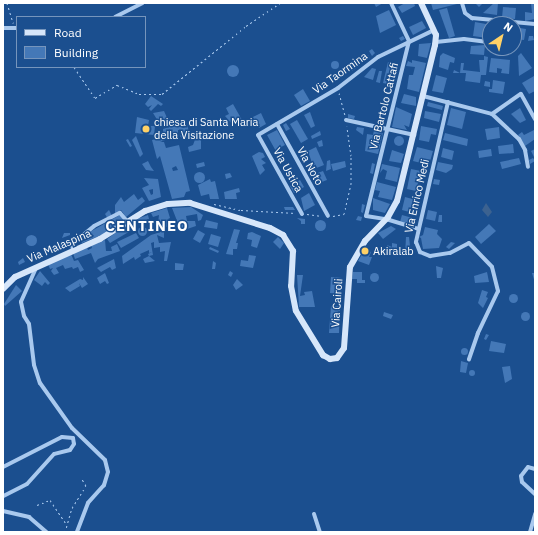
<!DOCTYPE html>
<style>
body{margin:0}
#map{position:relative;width:538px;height:535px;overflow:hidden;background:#1b4f8f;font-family:"IBM Plex Sans",sans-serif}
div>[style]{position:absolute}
.water>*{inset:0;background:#3c6290}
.building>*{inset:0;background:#4478b7}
.round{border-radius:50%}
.path>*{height:1px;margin-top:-0.5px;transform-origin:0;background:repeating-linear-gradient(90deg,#a9c9ee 0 2px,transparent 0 5px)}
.street>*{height:4px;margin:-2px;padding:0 2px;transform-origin:2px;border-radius:2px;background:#a9c9ee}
.secondary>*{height:6px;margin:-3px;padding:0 3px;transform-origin:3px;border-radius:3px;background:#d6e6fa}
.dots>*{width:11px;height:11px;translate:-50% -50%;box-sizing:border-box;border:2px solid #1b4f8f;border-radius:50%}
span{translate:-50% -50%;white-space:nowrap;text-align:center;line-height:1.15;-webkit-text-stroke:3px #1b4f8f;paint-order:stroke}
.street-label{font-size:11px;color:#fff}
.poi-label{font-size:11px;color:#fff}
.left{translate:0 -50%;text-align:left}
.district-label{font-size:15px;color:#fff;font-weight:700;letter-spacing:1px}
.frame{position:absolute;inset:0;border:4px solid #fff;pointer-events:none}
.legend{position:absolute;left:16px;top:16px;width:130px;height:52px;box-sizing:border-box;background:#1b4f8f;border:1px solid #7695bc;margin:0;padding:5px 7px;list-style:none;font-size:12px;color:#fff}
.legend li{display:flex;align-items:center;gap:8px;height:20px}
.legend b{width:20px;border:1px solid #7695bc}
.north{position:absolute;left:482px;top:16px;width:40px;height:40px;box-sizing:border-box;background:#1b4f8f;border:1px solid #7695bc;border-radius:50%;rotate:35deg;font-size:11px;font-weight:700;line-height:16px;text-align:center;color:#fff}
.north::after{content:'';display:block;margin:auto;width:14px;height:18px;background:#ffd166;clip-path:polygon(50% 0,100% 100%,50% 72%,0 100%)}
</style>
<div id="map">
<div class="water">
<i style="clip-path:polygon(486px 203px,492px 212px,488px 217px,482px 210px)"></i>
</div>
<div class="building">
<i style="clip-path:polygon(374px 3px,383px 3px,376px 7px)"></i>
<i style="clip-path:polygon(405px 3px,414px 3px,415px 6px,402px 13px,398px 7px)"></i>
<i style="clip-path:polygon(431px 3px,457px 3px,457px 4px,433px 10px)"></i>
<i style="clip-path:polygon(475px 3px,483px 3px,479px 7px)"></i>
<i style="clip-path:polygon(494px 3px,498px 3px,497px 15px,483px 13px)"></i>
<i style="clip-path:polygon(531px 3px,535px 3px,535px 19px,525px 21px,525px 12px,532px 13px)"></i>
<i style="clip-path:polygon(503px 7px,516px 8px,515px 19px,502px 18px)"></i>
<i style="clip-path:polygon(447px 8px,455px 36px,449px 38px,439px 10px)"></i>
<i style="clip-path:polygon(389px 10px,396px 25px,380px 33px,376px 16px)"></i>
<i style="clip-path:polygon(422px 21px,426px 28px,413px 35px,409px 27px)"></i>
<i style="clip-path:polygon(475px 22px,486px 24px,485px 33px,488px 34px,487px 38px,473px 36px)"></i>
<i style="clip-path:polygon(514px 27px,526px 29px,524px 40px,514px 39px)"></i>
<i style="clip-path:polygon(403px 36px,405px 39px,401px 41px,399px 38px)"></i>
<i style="clip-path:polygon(529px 36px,533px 36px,534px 40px,528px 41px)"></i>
<i style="clip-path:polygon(431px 43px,427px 58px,418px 56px,419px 44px)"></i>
<i style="clip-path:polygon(485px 45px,484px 55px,470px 54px,471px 46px)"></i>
<i style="clip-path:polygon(372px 49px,375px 53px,372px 56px,369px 51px)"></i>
<i style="clip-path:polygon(443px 53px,455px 58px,454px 63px,450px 62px,448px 70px,439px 67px,440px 56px)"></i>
<i style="clip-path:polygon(521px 53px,532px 68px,519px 76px,518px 56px)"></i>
<i style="clip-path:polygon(368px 55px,370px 58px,365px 61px,363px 58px)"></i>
<i style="clip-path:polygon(484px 56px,488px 57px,486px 75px,481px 75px,480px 83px,465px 81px,466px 73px,453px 73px,454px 70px,460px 73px,461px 63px,464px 63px,463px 70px,480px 72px,479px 60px,484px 60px)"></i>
<i style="clip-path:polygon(491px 58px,510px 60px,509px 74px,501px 73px,502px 69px,497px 68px,497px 73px,489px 72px)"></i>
<i style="clip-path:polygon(412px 60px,426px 63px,419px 92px,407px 89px,409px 75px,413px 75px,415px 67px,406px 66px,408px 61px,412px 63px)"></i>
<i class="round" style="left:331px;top:61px;width:8px;height:8px"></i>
<i style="clip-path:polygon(388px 62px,398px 64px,393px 85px,383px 83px)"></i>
<i style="clip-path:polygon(357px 63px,359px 66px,352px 71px,352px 66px)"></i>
<i class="round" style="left:227px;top:65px;width:12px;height:12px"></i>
<i style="clip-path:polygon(372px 68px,376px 69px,373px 80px,364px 77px)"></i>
<i style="clip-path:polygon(379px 71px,382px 71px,380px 83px,376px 82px)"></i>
<i style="clip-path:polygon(436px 75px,447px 78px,443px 93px,432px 91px)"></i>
<i style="clip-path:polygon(534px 76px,535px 91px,529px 94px,522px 83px)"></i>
<i style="clip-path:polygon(493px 80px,505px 82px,503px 94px,489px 92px,489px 89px,492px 89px)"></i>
<i style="clip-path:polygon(485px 81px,490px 82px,490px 87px,484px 86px)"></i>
<i style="clip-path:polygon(303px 89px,310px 101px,301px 106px,294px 95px)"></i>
<i style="clip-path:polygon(404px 94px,416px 97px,416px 106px,401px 103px)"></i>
<i style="clip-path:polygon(151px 96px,163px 104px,161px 106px,158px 104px,151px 111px,149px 109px,152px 105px,148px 107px,145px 104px)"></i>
<i style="clip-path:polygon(428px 102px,443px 106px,442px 110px,427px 106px)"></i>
<i style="clip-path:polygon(233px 104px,242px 120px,233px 125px,225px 116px,229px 114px,226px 108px)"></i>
<i style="clip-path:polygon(396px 107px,412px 114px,409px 127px,404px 125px,407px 130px,392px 127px)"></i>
<i style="clip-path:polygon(451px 108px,466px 112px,462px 129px,447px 125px)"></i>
<i style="clip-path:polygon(520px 108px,526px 120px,520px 123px,511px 114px)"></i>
<i style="clip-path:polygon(164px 111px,168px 120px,166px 120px,167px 125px,161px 126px,153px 113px)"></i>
<i style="clip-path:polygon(425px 111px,441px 114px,439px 122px,424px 118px)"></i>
<i style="clip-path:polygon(310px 112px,315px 126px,311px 128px,304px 115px)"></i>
<i style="clip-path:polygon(261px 113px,266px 124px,259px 128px,253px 117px)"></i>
<i style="clip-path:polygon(348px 114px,355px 116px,354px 119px,348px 118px)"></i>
<i style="clip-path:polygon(137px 117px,149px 120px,148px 126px,155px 126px,154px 135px,135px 133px)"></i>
<i style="clip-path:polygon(297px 120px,308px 139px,301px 143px,290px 124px)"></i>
<i style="clip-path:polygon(286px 123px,290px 129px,286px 131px,283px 125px)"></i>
<i style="clip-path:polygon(173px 124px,184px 128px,187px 125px,190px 134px,184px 140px,180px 136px,183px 133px,181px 130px,178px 130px,178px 134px,163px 132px,163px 129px,173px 126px)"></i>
<i style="clip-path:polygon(421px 126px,437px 129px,436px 135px,431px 134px,429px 142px,419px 140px)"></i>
<i style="clip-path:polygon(357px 127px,364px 128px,363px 135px,356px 130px)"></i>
<i style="clip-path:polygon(499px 127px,500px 138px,487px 140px,485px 129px)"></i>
<i style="clip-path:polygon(277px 130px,285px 145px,277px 149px,277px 153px,267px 135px)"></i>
<i style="clip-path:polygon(374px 130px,383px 133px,378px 154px,365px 151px,367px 134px,373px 135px)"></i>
<i style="clip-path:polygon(534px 130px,535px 139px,525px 146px,518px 135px,522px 132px,524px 135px)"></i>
<i style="clip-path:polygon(320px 131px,321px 135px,312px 139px,311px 136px)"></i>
<i style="clip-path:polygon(445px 133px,468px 139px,467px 146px,443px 140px)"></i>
<i class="round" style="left:394px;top:136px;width:10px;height:10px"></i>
<i style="clip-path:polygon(136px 136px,143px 154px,140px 157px,132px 140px)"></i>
<i style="clip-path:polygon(evenodd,164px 137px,165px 140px,160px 142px,164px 142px,166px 148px,179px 145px,190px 191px,186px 192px,184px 197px,172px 199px,160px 156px,157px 159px,152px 140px,164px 137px,176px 166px,178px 170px,173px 171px,172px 168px,176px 166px)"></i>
<i style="clip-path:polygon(196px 137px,201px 140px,201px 149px,189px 152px,188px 147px,193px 145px)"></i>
<i style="clip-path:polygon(128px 139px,132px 146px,130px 147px,126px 140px)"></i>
<i style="clip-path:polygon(322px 140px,323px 146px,319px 147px,317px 142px)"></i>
<i style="clip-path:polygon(513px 144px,514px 153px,499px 154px,498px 146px)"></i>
<i style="clip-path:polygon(316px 147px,324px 165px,314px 169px,308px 151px)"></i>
<i style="clip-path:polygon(417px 147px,433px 151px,429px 165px,413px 161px)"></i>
<i style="clip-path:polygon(443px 148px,454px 151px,452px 160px,441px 157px)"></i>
<i style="clip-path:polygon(491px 149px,492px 156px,479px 158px,478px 151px)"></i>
<i style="clip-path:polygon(535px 149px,535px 156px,534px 157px,531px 151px)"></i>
<i style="clip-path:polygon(392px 150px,404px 154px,401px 163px,389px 161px)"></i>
<i style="clip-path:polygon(259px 152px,263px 153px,265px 157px,261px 159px,266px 163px,262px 165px,265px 170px,260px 175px,252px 156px)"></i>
<i style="clip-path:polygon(519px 158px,521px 164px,502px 169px,500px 162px)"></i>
<i style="clip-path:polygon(533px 158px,535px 161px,530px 164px,529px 160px)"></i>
<i style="clip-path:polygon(330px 160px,331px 169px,326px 171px,327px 161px)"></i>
<i style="clip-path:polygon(148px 161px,151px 167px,154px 171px,146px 170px,142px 164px)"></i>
<i style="clip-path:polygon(345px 161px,346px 167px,333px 171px,331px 164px)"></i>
<i style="clip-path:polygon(204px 162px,205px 166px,197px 168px,196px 164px)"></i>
<i style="clip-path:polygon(438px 162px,453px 165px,452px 169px,446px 173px,436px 170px)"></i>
<i style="clip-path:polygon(372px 163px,375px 164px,373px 174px,370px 173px)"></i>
<i style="clip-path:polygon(382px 164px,400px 168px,397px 182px,385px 179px,387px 171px,383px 169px,380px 173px)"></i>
<i style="clip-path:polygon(411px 169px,421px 171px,416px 191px,407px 189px)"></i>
<i style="clip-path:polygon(323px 171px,327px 180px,319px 183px,315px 174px)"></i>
<i class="round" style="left:193.5px;top:171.5px;width:11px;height:11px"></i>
<i style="clip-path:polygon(230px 173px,232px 177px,226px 179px,225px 174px)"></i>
<i style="clip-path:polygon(evenodd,144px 178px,158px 179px,161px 197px,149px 201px,142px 188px,149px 185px,144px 178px,153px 189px,153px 194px,151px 195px,149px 190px,153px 189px)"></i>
<i style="clip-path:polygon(210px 179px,211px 182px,215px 181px,219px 199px,210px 199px,209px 194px,201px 196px,198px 185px)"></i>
<i style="clip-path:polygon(434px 179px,440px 180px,439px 185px,433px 184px)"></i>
<i style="clip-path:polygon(300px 180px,304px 187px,294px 193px,290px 186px)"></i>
<i style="clip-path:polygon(377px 182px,396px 187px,392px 200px,378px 197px,380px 191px,375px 190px)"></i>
<i style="clip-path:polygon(239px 188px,240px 192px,236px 193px,237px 199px,225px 199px,224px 192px)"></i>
<i style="clip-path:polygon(309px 193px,315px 205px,304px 211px,301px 198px)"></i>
<i style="clip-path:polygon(134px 194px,138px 200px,142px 197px,145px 201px,126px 217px,121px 210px,115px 214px,115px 205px,121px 197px,124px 202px)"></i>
<i style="clip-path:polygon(405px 197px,416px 200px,413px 213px,402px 210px)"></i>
<i style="clip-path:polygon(373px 198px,390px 204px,385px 213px,373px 210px)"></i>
<i style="clip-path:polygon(362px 204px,365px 205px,363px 213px,361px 212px)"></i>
<i style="clip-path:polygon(191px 207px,203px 215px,201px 220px,198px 221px,197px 214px,186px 216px,187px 221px,195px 221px,196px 226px,181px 231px,172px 208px)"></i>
<i style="clip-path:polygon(284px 207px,293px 207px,295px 210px,285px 210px)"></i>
<i style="clip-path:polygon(167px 208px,170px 218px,168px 219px,172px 225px,163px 228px,161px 222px,158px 223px,159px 215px,153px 217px,151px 213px)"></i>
<i style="clip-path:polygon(109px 210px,112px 216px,108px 219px,105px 214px)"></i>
<i style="clip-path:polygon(428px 210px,437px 212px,435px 221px,426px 219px)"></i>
<i style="clip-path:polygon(120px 215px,124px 219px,122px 223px,104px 234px,82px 243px,79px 238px)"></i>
<i style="clip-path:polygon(148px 215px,149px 219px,132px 225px,131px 221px)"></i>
<i style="clip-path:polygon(402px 215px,416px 219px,415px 225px,400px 222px)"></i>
<i style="clip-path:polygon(439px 215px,442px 215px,442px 222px,438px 222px)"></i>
<i style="clip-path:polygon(358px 216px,362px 217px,361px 221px,356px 220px)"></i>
<i style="clip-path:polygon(297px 218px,305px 219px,305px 224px,301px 224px,301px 221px)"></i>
<i class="round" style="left:314.5px;top:219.5px;width:11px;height:11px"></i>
<i style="clip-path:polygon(206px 220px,218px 223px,217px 229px,204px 227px)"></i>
<i style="clip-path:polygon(128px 224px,132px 230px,110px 243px,107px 239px)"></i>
<i style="clip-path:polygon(489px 224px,496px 231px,481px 244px,475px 237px)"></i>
<i style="clip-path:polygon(391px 226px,396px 229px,383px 239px,378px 233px)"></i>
<i class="round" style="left:137.5px;top:226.5px;width:9px;height:9px"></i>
<i style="clip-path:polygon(425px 227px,438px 230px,437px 234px,442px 239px,439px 248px,423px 249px,421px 238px,419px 237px,423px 235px)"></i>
<i style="clip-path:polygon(234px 229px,240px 230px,236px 243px,238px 243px,237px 249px,233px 249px,233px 255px,226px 254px)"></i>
<i style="clip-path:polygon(198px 230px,205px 234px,200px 243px,193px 239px)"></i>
<i style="clip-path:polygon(164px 231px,164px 238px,157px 235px,159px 243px,171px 242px,167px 261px,164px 261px,165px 251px,160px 252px,160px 247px,154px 248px,154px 242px,151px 243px,153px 255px,149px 256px,148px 254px,152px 252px,149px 253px,149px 250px,140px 254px,141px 256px,135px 260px,134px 257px,123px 264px,122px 256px,151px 235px)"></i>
<i style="clip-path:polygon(252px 232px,261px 236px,257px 248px,251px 246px,252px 240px,247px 239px,248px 233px)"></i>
<i style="clip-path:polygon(64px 233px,70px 233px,70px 235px,62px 238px)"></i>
<i style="clip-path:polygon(136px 233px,139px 238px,121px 248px,117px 242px)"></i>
<i style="clip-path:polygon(211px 234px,221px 237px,218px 247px,208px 244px)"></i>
<i class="round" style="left:25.5px;top:234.5px;width:11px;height:11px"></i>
<i style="clip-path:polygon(278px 237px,284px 243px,280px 249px,273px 242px)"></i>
<i style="clip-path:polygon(406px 237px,409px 237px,411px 255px,405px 255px)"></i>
<i style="clip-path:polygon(105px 240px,106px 251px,112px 251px,111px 247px,117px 244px,120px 251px,98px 259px,95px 263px,91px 253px,75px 259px,73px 253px,87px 247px,88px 250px,92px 248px,91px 245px)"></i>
<i style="clip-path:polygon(451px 242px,455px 243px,449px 249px,446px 247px)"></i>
<i style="clip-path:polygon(392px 243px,397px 244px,397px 254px,386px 253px,387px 245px,392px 247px)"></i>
<i style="clip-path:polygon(210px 247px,219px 251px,218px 253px,209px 249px)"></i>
<i style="clip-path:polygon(365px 249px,371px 252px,369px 257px,372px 257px,369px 265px,358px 261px)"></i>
<i style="clip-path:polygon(71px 254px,74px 261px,78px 260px,84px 270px,80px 272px,78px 267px,73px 269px,72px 267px,65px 269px,63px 265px,56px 268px,59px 273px,54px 275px,51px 271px,53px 268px,50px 269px,48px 264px)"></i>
<i style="clip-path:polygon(249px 255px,256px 256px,253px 268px,240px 266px,241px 260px,248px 261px)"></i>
<i style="clip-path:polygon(149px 256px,155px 261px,145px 263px,143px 259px)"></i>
<i style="clip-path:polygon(23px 258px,25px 262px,19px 265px,18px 262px)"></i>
<i style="clip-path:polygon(114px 259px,116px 268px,112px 270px,110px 267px,101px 272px,97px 268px)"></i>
<i style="clip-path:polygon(213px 261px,216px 263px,215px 269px,212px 269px)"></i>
<i style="clip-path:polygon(175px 263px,184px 264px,183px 270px,175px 270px)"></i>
<i style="clip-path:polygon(436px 266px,443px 268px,441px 278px,437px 278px)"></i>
<i style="clip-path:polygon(40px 271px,50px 283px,48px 285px,45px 282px,42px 286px,34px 280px)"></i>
<i style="clip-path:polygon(230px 271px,233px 273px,231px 277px,228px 275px)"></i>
<i style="clip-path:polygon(353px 272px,362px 272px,362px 280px,365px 280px,365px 283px,357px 283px,357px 279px,352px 279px)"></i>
<i style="clip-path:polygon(487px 272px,489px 282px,475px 283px,474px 276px)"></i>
<i class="round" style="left:369.5px;top:272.5px;width:9px;height:9px"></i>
<i style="clip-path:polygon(105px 273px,109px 283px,107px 284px,105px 281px,100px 284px,97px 278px)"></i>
<i style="clip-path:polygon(532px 273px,535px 273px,535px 283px)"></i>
<i style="clip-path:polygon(297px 275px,303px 275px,300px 296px,305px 295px,304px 292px,312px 291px,315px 307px,299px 307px)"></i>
<i style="clip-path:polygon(83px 277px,88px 284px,82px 288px,79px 283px,80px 286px,70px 292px,65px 288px,80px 279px,83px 280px)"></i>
<i style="clip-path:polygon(331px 277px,342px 278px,341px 294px,330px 293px)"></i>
<i style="clip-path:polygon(237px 279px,243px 285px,236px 290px,233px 285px)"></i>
<i style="clip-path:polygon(16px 285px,22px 291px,5px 306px,4px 304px)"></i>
<i style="clip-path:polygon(482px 290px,488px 292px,486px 297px,488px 298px,483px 308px,478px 303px)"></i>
<i class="round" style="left:508.5px;top:293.5px;width:9px;height:9px"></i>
<i style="clip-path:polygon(331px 306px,340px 306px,339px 333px,329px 333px)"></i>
<i class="round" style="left:520.5px;top:311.5px;width:9px;height:9px"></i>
<i style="clip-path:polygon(384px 312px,393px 315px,391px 319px,383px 316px)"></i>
<i style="clip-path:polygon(486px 334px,489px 335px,486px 340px,484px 339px)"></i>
<i style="clip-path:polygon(491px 341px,506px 344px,504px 353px,489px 351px)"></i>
<i class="round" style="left:460.5px;top:347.5px;width:7px;height:7px"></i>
<i style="clip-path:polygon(461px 361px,468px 363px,466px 373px,460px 372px)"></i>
<i style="clip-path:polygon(510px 366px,512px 379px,505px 383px,502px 367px)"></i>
<i class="round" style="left:469px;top:370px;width:6px;height:6px"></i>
</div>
<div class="path">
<i style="left:7px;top:3px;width:21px;rotate:73deg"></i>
<i style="left:74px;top:67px;width:37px;rotate:56deg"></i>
<i style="left:95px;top:98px;width:26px;rotate:-31deg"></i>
<i style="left:117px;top:85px;width:24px;rotate:22deg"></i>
<i style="left:139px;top:94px;width:23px"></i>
<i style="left:162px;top:94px;width:108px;rotate:-39deg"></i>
<i style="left:246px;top:26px;width:41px;rotate:-34.1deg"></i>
<i style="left:339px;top:93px;width:23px;rotate:75deg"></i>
<i style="left:214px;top:204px;width:28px;rotate:13deg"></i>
<i style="left:241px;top:210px;width:55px;rotate:3.1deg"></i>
<i style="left:307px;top:214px;width:15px;rotate:8deg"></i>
<i style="left:333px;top:216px;width:11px;rotate:-10deg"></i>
<i style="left:344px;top:214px;width:31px;rotate:-77deg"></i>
<i style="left:351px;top:184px;width:28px;rotate:-90deg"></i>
<i style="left:351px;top:156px;width:30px;rotate:-98deg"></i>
<i style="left:37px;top:505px;width:14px;rotate:-21deg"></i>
<i style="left:50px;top:500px;width:29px;rotate:56deg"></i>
<i style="left:65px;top:532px;width:25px;rotate:-74deg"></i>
<i style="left:72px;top:508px;width:26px;rotate:-58deg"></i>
<i style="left:86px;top:486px;width:8px;rotate:-120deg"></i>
</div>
<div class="street">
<i style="left:391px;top:3px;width:42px;rotate:64.7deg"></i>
<i style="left:409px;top:41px;width:180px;rotate:103.8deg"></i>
<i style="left:366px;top:216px;width:20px;rotate:9deg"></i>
<i style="left:386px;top:219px;width:34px;rotate:17deg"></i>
<i style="left:462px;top:3px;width:10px;rotate:73deg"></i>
<i style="left:465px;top:13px;width:9px;rotate:36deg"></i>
<i style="left:472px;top:18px;width:63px;rotate:5.4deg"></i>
<i style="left:115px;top:17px;width:31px;rotate:-27deg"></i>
<i style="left:3px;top:28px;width:14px"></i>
<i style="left:436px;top:42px;width:28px;rotate:-6deg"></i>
<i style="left:464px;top:39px;width:26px;rotate:7deg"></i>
<i style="left:423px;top:96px;width:71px;rotate:14.6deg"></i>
<i style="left:492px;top:114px;width:37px;rotate:43deg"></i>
<i style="left:519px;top:139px;width:13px;rotate:61deg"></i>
<i style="left:525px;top:150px;width:17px;rotate:80deg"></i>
<i style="left:448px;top:102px;width:144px;rotate:102.9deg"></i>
<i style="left:416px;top:242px;width:11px;rotate:68deg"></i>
<i style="left:420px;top:252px;width:11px;rotate:22deg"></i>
<i style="left:430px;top:256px;width:20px;rotate:-9deg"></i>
<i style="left:450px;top:253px;width:21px;rotate:-28deg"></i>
<i style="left:469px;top:243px;width:33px;rotate:46deg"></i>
<i style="left:492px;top:267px;width:25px;rotate:76deg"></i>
<i style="left:498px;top:291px;width:47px;rotate:115.5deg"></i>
<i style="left:478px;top:333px;width:28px;rotate:109deg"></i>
<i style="left:492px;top:114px;width:35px;rotate:-35deg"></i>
<i style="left:521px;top:94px;width:29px;rotate:61deg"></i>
<i style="left:346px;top:120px;width:70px;rotate:12.4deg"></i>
<i style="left:277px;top:124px;width:105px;rotate:61deg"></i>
<i style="left:302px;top:214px;width:90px;rotate:-119.1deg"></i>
<i style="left:258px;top:135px;width:93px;rotate:-30.4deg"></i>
<i style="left:338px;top:88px;width:51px;rotate:-37.8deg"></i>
<i style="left:378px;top:57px;width:62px;rotate:-25.7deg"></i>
<i style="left:73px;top:250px;width:6px;rotate:-99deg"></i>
<i style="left:72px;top:244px;width:28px;rotate:-39deg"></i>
<i style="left:94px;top:226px;width:29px;rotate:-27deg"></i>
<i style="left:120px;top:213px;width:11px;rotate:49deg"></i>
<i style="left:36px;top:268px;width:37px;rotate:114deg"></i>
<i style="left:21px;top:302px;width:14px;rotate:78deg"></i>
<i style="left:24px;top:316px;width:9px;rotate:58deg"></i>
<i style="left:29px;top:324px;width:41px;rotate:83deg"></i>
<i style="left:34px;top:365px;width:19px;rotate:72deg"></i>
<i style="left:40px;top:383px;width:55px;rotate:54.6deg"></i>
<i style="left:72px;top:428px;width:46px;rotate:44.1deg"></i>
<i style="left:105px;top:460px;width:12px;rotate:76deg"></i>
<i style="left:108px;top:472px;width:14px;rotate:107deg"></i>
<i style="left:104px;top:485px;width:24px;rotate:132deg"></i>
<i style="left:88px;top:503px;width:31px;rotate:111deg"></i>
<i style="left:3px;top:467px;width:66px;rotate:-27deg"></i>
<i style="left:62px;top:437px;width:11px;rotate:5deg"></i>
<i style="left:73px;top:438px;width:6px;rotate:81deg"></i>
<i style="left:74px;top:444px;width:7px;rotate:124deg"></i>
<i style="left:70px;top:450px;width:16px;rotate:166deg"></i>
<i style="left:54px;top:454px;width:40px;rotate:132deg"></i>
<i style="left:27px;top:484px;width:27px;rotate:153deg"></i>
<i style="left:535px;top:469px;width:7px;rotate:-164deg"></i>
<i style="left:528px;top:467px;width:11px;rotate:128deg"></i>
<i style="left:521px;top:476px;width:6px;rotate:81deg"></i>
<i style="left:522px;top:482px;width:18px;rotate:43deg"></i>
<i style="left:3px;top:511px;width:27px;rotate:13deg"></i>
<i style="left:29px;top:517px;width:23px;rotate:41deg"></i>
<i style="left:314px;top:514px;width:19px;rotate:72deg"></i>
<i style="left:530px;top:532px;width:19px;rotate:-74deg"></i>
</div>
<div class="secondary">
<i style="left:3px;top:289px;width:17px;rotate:-45deg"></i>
<i style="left:15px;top:277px;width:93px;rotate:-24.1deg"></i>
<i style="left:100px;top:239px;width:53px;rotate:-31.9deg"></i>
<i style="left:145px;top:211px;width:24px;rotate:-17deg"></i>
<i style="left:168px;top:204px;width:22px;rotate:-3deg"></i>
<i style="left:190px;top:203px;width:84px;rotate:17.4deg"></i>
<i style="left:270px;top:228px;width:15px;rotate:28deg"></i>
<i style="left:283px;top:235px;width:19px;rotate:58deg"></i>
<i style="left:293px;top:251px;width:35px;rotate:93deg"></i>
<i style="left:291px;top:286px;width:25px;rotate:79deg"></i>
<i style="left:296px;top:311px;width:52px;rotate:58.5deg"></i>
<i style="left:323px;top:355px;width:8px;rotate:30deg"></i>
<i style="left:330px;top:359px;width:7px;rotate:-8deg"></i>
<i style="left:337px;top:358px;width:12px;rotate:-55deg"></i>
<i style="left:344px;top:348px;width:81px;rotate:-85.8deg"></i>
<i style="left:350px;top:267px;width:30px;rotate:-60deg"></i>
<i style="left:365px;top:241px;width:33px;rotate:-46deg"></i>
<i style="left:388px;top:217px;width:18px;rotate:-61deg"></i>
<i style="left:397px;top:201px;width:161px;rotate:-76.3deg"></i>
<i style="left:435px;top:45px;width:10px;rotate:-84deg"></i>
<i style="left:436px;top:35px;width:35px;rotate:-115deg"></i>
</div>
<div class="dots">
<i style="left:146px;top:129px;background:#ffd166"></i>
<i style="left:365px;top:251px;background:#ffd166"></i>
</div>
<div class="street-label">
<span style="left:340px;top:73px;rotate:-35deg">Via Taormina</span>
<span style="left:384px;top:106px;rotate:-76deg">Via Bartolo Cattafi</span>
<span style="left:310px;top:166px;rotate:61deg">Via Noto</span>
<span style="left:288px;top:170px;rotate:61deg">Via Ustica</span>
<span style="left:417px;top:196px;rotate:-77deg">Via Enrico Medi</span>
<span style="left:59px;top:246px;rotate:-23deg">Via Malaspina</span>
<span style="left:337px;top:303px;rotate:-86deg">Via Cairoli</span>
</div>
<div class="poi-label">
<span class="left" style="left:154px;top:129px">chiesa di Santa Maria<br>della Visitazione</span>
<span class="left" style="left:373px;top:251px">Akiralab</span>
</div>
<div class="district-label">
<span style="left:147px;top:226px">CENTINEO</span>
</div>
<div class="frame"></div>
<ul class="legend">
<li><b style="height:5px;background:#d6e6fa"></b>Road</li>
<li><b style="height:11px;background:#4478b7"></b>Building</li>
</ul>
<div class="north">N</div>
</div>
